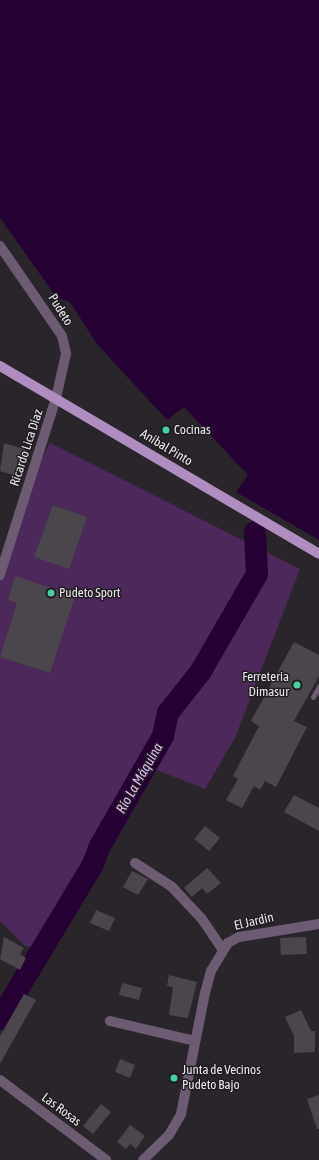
<!DOCTYPE html>
<meta charset="utf-8">
<style>
body{margin:0}
#map{position:relative;width:319px;height:1160px;overflow:hidden;background:#29252b;font-family:"Asap Condensed",sans-serif}
div>[style]{position:absolute}
.green>*{inset:0;background:#4c285b}
.water>*{inset:0;background:#260134}
.river>*{height:22px;margin:-11px;padding:0 11px;transform-origin:11px;border-radius:11px;background:#260134}
.building>*{inset:0;background:#4a464c}
.lane>*{height:5px;margin:-2.5px;padding:0 2.5px;transform-origin:2.5px;border-radius:2.5px;background:#6c5b73}
.street>*{height:10px;margin:-5px;padding:0 5px;transform-origin:5px;border-radius:5px;background:#6c5b73}
.primary>*{height:10px;margin:-5px;padding:0 5px;transform-origin:5px;border-radius:5px;background:#b08dc0}
.dots>*{width:11px;height:11px;translate:-50% -50%;box-sizing:border-box;border:2px solid #201c21;border-radius:50%}
span{translate:-50% -50%;white-space:nowrap;text-align:center;line-height:1.15;-webkit-text-stroke:3px #201c21;paint-order:stroke}
.street-label{font-size:13px;color:#e9e7eb}
.poi-label{font-size:13px;color:#e9e7eb}
.left{translate:0 -50%;text-align:left}
.right{translate:-100% -50%;text-align:right}
.water-label{font-size:14px;color:#e5b8f9;font-style:italic}
</style>
<div id="map">
<div class="green">
<i style="clip-path:polygon(50px 443px,300px 569px,235px 738px,205px 789px,154px 769px,53px 949px,25px 946px,0 921px,0 568px,28px 485px)"></i>
</div>
<div class="water">
<i style="clip-path:polygon(0 0,319px 0,319px 540px,236px 492px,248px 475px,184px 407px,167px 420px,97px 344px,70px 302px,57px 298px,0 218px)"></i>
</div>
<div class="river">
<i style="left:0;top:1019px;width:181px;rotate:-59deg"></i>
<i style="left:93px;top:864px;width:19px;rotate:-69deg"></i>
<i style="left:100px;top:846px;width:127px;rotate:-60.2deg"></i>
<i style="left:163px;top:736px;width:24px;rotate:-78deg"></i>
<i style="left:168px;top:713px;width:53px;rotate:-51.8deg"></i>
<i style="left:201px;top:671px;width:112px;rotate:-60deg"></i>
<i style="left:257px;top:574px;width:42px;rotate:-92.7deg"></i>
</div>
<div class="building">
<i style="clip-path:polygon(4px 443px,24px 449px,16px 476px,0 471px)"></i>
<i style="clip-path:polygon(53px 505px,87px 517px,69px 569px,34px 557px)"></i>
<i style="clip-path:polygon(15px 576px,75px 596px,50px 673px,0 657px,17px 603px,8px 600px)"></i>
<i style="clip-path:polygon(294px 642px,319px 655px,319px 676px,294px 721px,307px 727px,276px 787px,265px 781px,260px 790px,254px 786px,242px 808px,226px 800px,238px 779px,233px 776px,259px 726px,251px 721px)"></i>
<i style="clip-path:polygon(294px 795px,319px 808px,319px 831px,284px 812px)"></i>
<i style="clip-path:polygon(205px 826px,220px 838px,209px 851px,194px 839px)"></i>
<i style="clip-path:polygon(207px 868px,221px 883px,207px 894px,202px 888px,192px 897px,184px 888px)"></i>
<i style="clip-path:polygon(132px 871px,148px 879px,138px 895px,123px 887px)"></i>
<i style="clip-path:polygon(96px 910px,115px 918px,109px 931px,90px 923px)"></i>
<i style="clip-path:polygon(4px 937px,24px 948px,20px 954px,26px 958px,20px 970px,0 959px)"></i>
<i style="clip-path:polygon(306px 937px,307px 954px,281px 955px,280px 938px)"></i>
<i style="clip-path:polygon(169px 975px,197px 982px,188px 1018px,169px 1015px,173px 987px,167px 986px)"></i>
<i style="clip-path:polygon(122px 983px,142px 988px,139px 1000px,119px 995px)"></i>
<i style="clip-path:polygon(24px 994px,36px 1000px,0 1064px,0 1036px)"></i>
<i style="clip-path:polygon(301px 1010px,311px 1031px,315px 1031px,315px 1052px,294px 1053px,294px 1036px,285px 1017px)"></i>
<i style="clip-path:polygon(120px 1059px,135px 1065px,130px 1078px,115px 1072px)"></i>
<i style="clip-path:polygon(319px 1095px,319px 1129px,317px 1129px,307px 1099px)"></i>
<i style="clip-path:polygon(101px 1104px,111px 1112px,93px 1134px,83px 1126px)"></i>
<i style="clip-path:polygon(130px 1125px,145px 1136px,136px 1149px,130px 1144px,126px 1149px,117px 1142px)"></i>
</div>
<div class="lane">
<i style="left:313px;top:697px;width:13px;rotate:-61deg"></i>
</div>
<div class="street">
<i style="left:0;top:246px;width:109px;rotate:55.4deg"></i>
<i style="left:62px;top:336px;width:18px;rotate:77deg"></i>
<i style="left:66px;top:354px;width:45px;rotate:102.8deg"></i>
<i style="left:56px;top:398px;width:186px;rotate:107.6deg"></i>
<i style="left:135px;top:863px;width:43px;rotate:32.6deg"></i>
<i style="left:171px;top:886px;width:45px;rotate:46.8deg"></i>
<i style="left:202px;top:919px;width:37px;rotate:56deg"></i>
<i style="left:110px;top:1021px;width:87px;rotate:13.2deg"></i>
<i style="left:0;top:1080px;width:133px;rotate:37deg"></i>
<i style="left:143px;top:1160px;width:36px;rotate:-44deg"></i>
<i style="left:169px;top:1135px;width:24px;rotate:-60deg"></i>
<i style="left:181px;top:1114px;width:123px;rotate:-78.8deg"></i>
<i style="left:205px;top:993px;width:23px;rotate:-75deg"></i>
<i style="left:211px;top:971px;width:33px;rotate:-59deg"></i>
<i style="left:228px;top:943px;width:13px;rotate:-29deg"></i>
<i style="left:239px;top:937px;width:81px;rotate:-9.2deg"></i>
</div>
<div class="primary">
<i style="left:0;top:366px;width:370px;rotate:30.5deg"></i>
</div>
<div class="dots">
<i style="left:166px;top:430px;background:#41d4a1"></i>
<i style="left:51px;top:593px;background:#41d4a1"></i>
<i style="left:297px;top:685px;background:#41d4a1"></i>
<i style="left:174px;top:1078px;background:#41d4a1"></i>
</div>
<div class="street-label">
<span style="left:60px;top:310px;rotate:58deg">Pudeto</span>
<span style="left:27px;top:448px;rotate:-72deg">Ricardo Lica Díaz</span>
<span style="left:166px;top:448px;rotate:31deg">Aníbal Pinto</span>
<span style="left:254px;top:922px;rotate:-13deg">El Jardín</span>
<span style="left:61px;top:1110px;rotate:37deg">Las Rosas</span>
</div>
<div class="poi-label">
<span class="left" style="left:174px;top:430px">Cocinas</span>
<span class="left" style="left:59px;top:593px">Pudeto Sport</span>
<span class="right" style="left:289px;top:685px">Ferreteria<br>Dimasur</span>
<span class="left" style="left:182px;top:1078px">Junta de Vecinos<br>Pudeto Bajo</span>
</div>
<div class="water-label">
<span style="left:139px;top:778px;rotate:-60deg">Río La Máquina</span>
</div>
</div>
